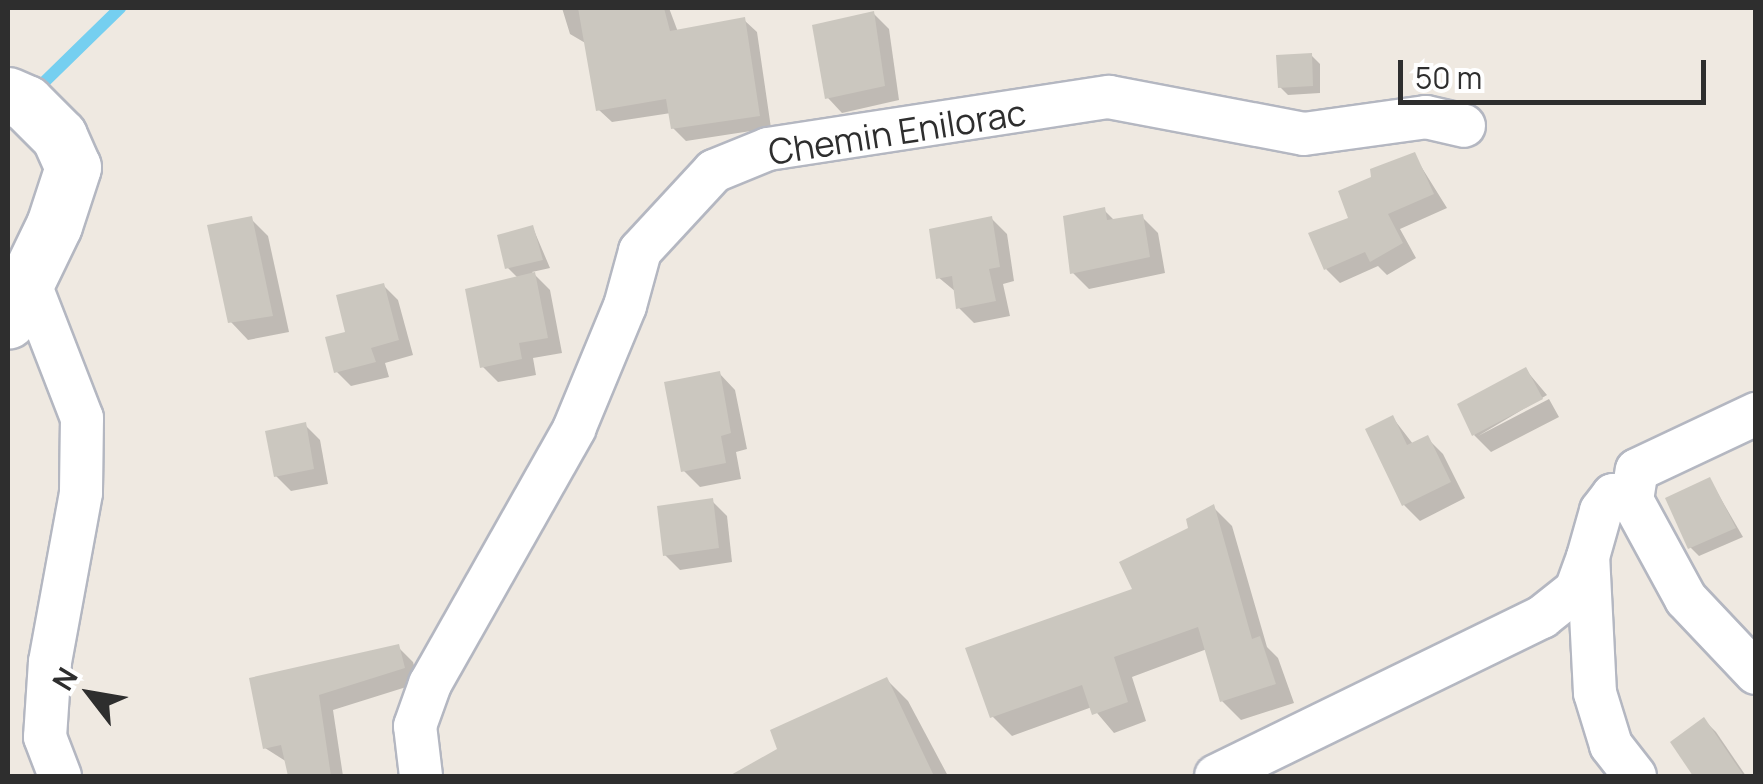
<!DOCTYPE html>
<style>
body{margin:0}
#map{position:relative;width:1763px;height:784px;overflow:hidden;background:#efe9e1;font-family:Manrope,sans-serif}
div>[style]{position:absolute}
.shadow>*{inset:0;background:#0003}
.stream>*{height:12px;margin:-6px;padding:0 6px;transform-origin:6px;border-radius:6px;background:#75cff0}
.building>*{inset:0;background:#cbc7bf}
.roads{filter:drop-shadow(2px 0 #b4b7c1) drop-shadow(-2px 0 #b4b7c1) drop-shadow(0 2px #b4b7c1) drop-shadow(0 -2px #b4b7c1)}
.street>*{height:42px;margin:-21px;padding:0 21px;transform-origin:21px;border-radius:21px;background:#fff}
.secondary>*{height:55px;margin:-27.5px;padding:0 27.5px;transform-origin:27.5px;border-radius:27.5px;background:#fff}
span{translate:-50% -50%;white-space:nowrap;text-align:center;line-height:1.15;-webkit-text-stroke:8px #fff;paint-order:stroke}
.street-label{font-size:35px;color:#2e2e2e}
.frame{position:absolute;inset:0;border:10px solid #2e2e2e;pointer-events:none}
.north{position:absolute;left:40px;top:644px;width:100px;height:100px;-webkit-text-stroke:8px #fff;paint-order:stroke;rotate:301deg;font-size:28px;font-weight:700;line-height:40px;text-align:center;color:#2e2e2e}
.north::after{content:'';display:block;margin:auto;width:35px;height:45px;background:#2e2e2e;clip-path:polygon(50% 0,100% 100%,50% 72%,0 100%)}
.scale{position:absolute;left:1398px;top:60px;width:308px;height:45px;box-sizing:border-box;border:5px solid #2e2e2e;border-top:0;padding-left:12px;font-size:30px;line-height:35px;white-space:nowrap;color:#2e2e2e;-webkit-text-stroke:8px #fff;paint-order:stroke}
</style>
<div id="map">
<div class="shadow">
<i style="clip-path:polygon(562px 8px,669px 8px,678px 32px,744px 20px,757px 32px,771px 128px,686px 141px,673px 128px,671px 113px,612px 122px,599px 110px,587px 44px,570px 34px)"></i>
<i style="clip-path:polygon(874px 14px,889px 29px,899px 100px,842px 113px,828px 98px)"></i>
<i style="clip-path:polygon(1311px 55px,1320px 64px,1320px 93px,1288px 95px,1280px 87px)"></i>
<i style="clip-path:polygon(1414px 155px,1447px 208px,1400px 229px,1416px 258px,1387px 275px,1378px 266px,1340px 283px,1326px 269px,1351px 220px)"></i>
<i style="clip-path:polygon(1104px 210px,1115px 221px,1142px 217px,1158px 233px,1165px 273px,1089px 289px,1073px 273px)"></i>
<i style="clip-path:polygon(251px 219px,268px 236px,289px 332px,248px 340px,231px 322px)"></i>
<i style="clip-path:polygon(992px 219px,1007px 234px,1014px 281px,1003px 284px,1010px 316px,974px 323px,958px 307px,956px 292px,938px 277px)"></i>
<i style="clip-path:polygon(533px 228px,550px 268px,532px 272px,550px 290px,562px 353px,533px 358px,536px 375px,498px 382px,482px 366px,518px 278px,507px 267px)"></i>
<i style="clip-path:polygon(383px 285px,398px 300px,413px 355px,385px 363px,389px 377px,351px 386px,336px 371px,348px 333px)"></i>
<i style="clip-path:polygon(1526px 370px,1547px 395px,1478px 436px,1549px 399px,1559px 417px,1491px 452px,1474px 435px)"></i>
<i style="clip-path:polygon(719px 373px,735px 390px,747px 449px,736px 452px,741px 479px,700px 487px,684px 471px)"></i>
<i style="clip-path:polygon(1393px 418px,1413px 444px,1427px 438px,1443px 454px,1465px 498px,1420px 521px,1404px 505px)"></i>
<i style="clip-path:polygon(305px 425px,320px 440px,328px 484px,291px 491px,276px 476px)"></i>
<i style="clip-path:polygon(1710px 480px,1743px 537px,1699px 556px,1690px 547px)"></i>
<i style="clip-path:polygon(712px 501px,727px 516px,732px 562px,680px 570px,665px 555px)"></i>
<i style="clip-path:polygon(1213px 507px,1232px 526px,1267px 647px,1278px 658px,1294px 703px,1241px 720px,1222px 701px,1207px 649px,1132px 677px,1146px 721px,1114px 733px,1092px 707px,1012px 736px,992px 716px,1136px 591px)"></i>
<i style="clip-path:polygon(398px 647px,413px 662px,419px 683px,333px 710px,343px 776px,290px 776px,287px 762px,265px 748px,252px 680px)"></i>
<i style="clip-path:polygon(887px 680px,908px 701px,948px 776px,755px 776px,750px 767px)"></i>
<i style="clip-path:polygon(1704px 720px,1716px 732px,1746px 776px,1696px 776px,1674px 743px)"></i>
</div>
<div class="stream">
<i style="left:33px;top:93px;width:122px;rotate:-44.3deg"></i>
</div>
<div class="building">
<i style="clip-path:polygon(578px 8px,664px 8px,670px 31px,745px 17px,760px 116px,671px 129px,666px 99px,596px 111px)"></i>
<i style="clip-path:polygon(874px 11px,885px 86px,825px 99px,812px 25px)"></i>
<i style="clip-path:polygon(1312px 53px,1313px 86px,1278px 88px,1276px 55px)"></i>
<i style="clip-path:polygon(1415px 152px,1434px 194px,1388px 214px,1403px 243px,1370px 262px,1365px 252px,1324px 270px,1308px 233px,1348px 218px,1338px 191px,1371px 177px,1370px 169px)"></i>
<i style="clip-path:polygon(1105px 207px,1107px 220px,1143px 214px,1150px 257px,1070px 274px,1063px 216px)"></i>
<i style="clip-path:polygon(252px 216px,273px 316px,228px 323px,207px 225px)"></i>
<i style="clip-path:polygon(992px 216px,1000px 267px,989px 269px,996px 301px,956px 309px,952px 276px,936px 279px,929px 229px)"></i>
<i style="clip-path:polygon(533px 225px,543px 260px,505px 269px,497px 235px)"></i>
<i style="clip-path:polygon(535px 272px,548px 338px,519px 343px,522px 359px,480px 368px,465px 289px)"></i>
<i style="clip-path:polygon(384px 283px,399px 340px,371px 348px,376px 362px,334px 373px,325px 337px,345px 332px,336px 295px)"></i>
<i style="clip-path:polygon(1526px 367px,1543px 399px,1472px 436px,1457px 404px)"></i>
<i style="clip-path:polygon(720px 371px,731px 433px,721px 436px,726px 463px,681px 472px,664px 382px)"></i>
<i style="clip-path:polygon(1393px 415px,1407px 445px,1428px 435px,1451px 482px,1402px 506px,1365px 429px)"></i>
<i style="clip-path:polygon(306px 422px,314px 469px,274px 477px,265px 431px)"></i>
<i style="clip-path:polygon(1710px 477px,1736px 528px,1688px 549px,1665px 498px)"></i>
<i style="clip-path:polygon(713px 498px,719px 548px,663px 556px,657px 506px)"></i>
<i style="clip-path:polygon(1214px 504px,1252px 639px,1260px 636px,1276px 684px,1220px 702px,1198px 627px,1114px 657px,1128px 702px,1092px 715px,1082px 685px,990px 718px,965px 648px,1132px 589px,1119px 562px,1188px 528px,1186px 519px)"></i>
<i style="clip-path:polygon(399px 644px,405px 668px,319px 695px,331px 776px,288px 776px,281px 745px,263px 749px,249px 678px)"></i>
<i style="clip-path:polygon(887px 677px,934px 776px,729px 776px,777px 749px,770px 730px)"></i>
<i style="clip-path:polygon(1704px 717px,1744px 776px,1693px 776px,1670px 742px)"></i>
</div>
<div class="roads">
<div class="street">
<i style="left:28px;top:279px;width:149px;rotate:68.8deg"></i>
<i style="left:82px;top:418px;width:75px;rotate:90.8deg"></i>
<i style="left:81px;top:493px;width:172px;rotate:100.4deg"></i>
<i style="left:50px;top:662px;width:75px;rotate:93.8deg"></i>
<i style="left:45px;top:737px;width:42px;rotate:69deg"></i>
<i style="left:1632px;top:500px;width:30px;rotate:-81deg"></i>
<i style="left:1637px;top:470px;width:132px;rotate:-25.2deg"></i>
<i style="left:421px;top:776px;width:50px;rotate:-96.8deg"></i>
<i style="left:415px;top:726px;width:45px;rotate:-70.3deg"></i>
<i style="left:430px;top:684px;width:293px;rotate:-60.5deg"></i>
<i style="left:574px;top:429px;width:133px;rotate:-67.5deg"></i>
<i style="left:625px;top:306px;width:57px;rotate:-74.7deg"></i>
<i style="left:640px;top:251px;width:109px;rotate:-47.2deg"></i>
<i style="left:714px;top:171px;width:58px;rotate:-22.2deg"></i>
<i style="left:768px;top:149px;width:345px;rotate:-8.7deg"></i>
<i style="left:1109px;top:97px;width:198px;rotate:10.7deg"></i>
<i style="left:1304px;top:134px;width:123px;rotate:-7.9deg"></i>
<i style="left:1426px;top:117px;width:39px;rotate:13deg"></i>
<i style="left:1216px;top:776px;width:363px;rotate:-26deg"></i>
<i style="left:1542px;top:617px;width:43px;rotate:-38.5deg"></i>
<i style="left:1576px;top:590px;width:35px;rotate:-70deg"></i>
<i style="left:1635px;top:776px;width:39px;rotate:-128deg"></i>
<i style="left:1611px;top:745px;width:54px;rotate:-107.1deg"></i>
<i style="left:1595px;top:693px;width:136px;rotate:-92.9deg"></i>
<i style="left:1588px;top:557px;width:48px;rotate:-74.2deg"></i>
<i style="left:1601px;top:511px;width:20px;rotate:-53deg"></i>
<i style="left:1613px;top:495px;width:20px;rotate:15deg"></i>
<i style="left:1632px;top:500px;width:113px;rotate:61.4deg"></i>
<i style="left:1686px;top:599px;width:102px;rotate:46.6deg"></i>
</div>
<div class="secondary">
<i style="left:8px;top:95px;width:20px;rotate:24deg"></i>
<i style="left:26px;top:103px;width:47px;rotate:45deg"></i>
<i style="left:59px;top:136px;width:34px;rotate:66deg"></i>
<i style="left:73px;top:167px;width:61px;rotate:108.1deg"></i>
<i style="left:54px;top:225px;width:106px;rotate:115.8deg"></i>
</div>
</div>
<div class="street-label">
<span style="left:897px;top:132px;rotate:-9deg">Chemin Enilorac</span>
</div>
<div class="frame"></div>
<div class="north">N</div>
<div class="scale">50 m</div>
</div>
